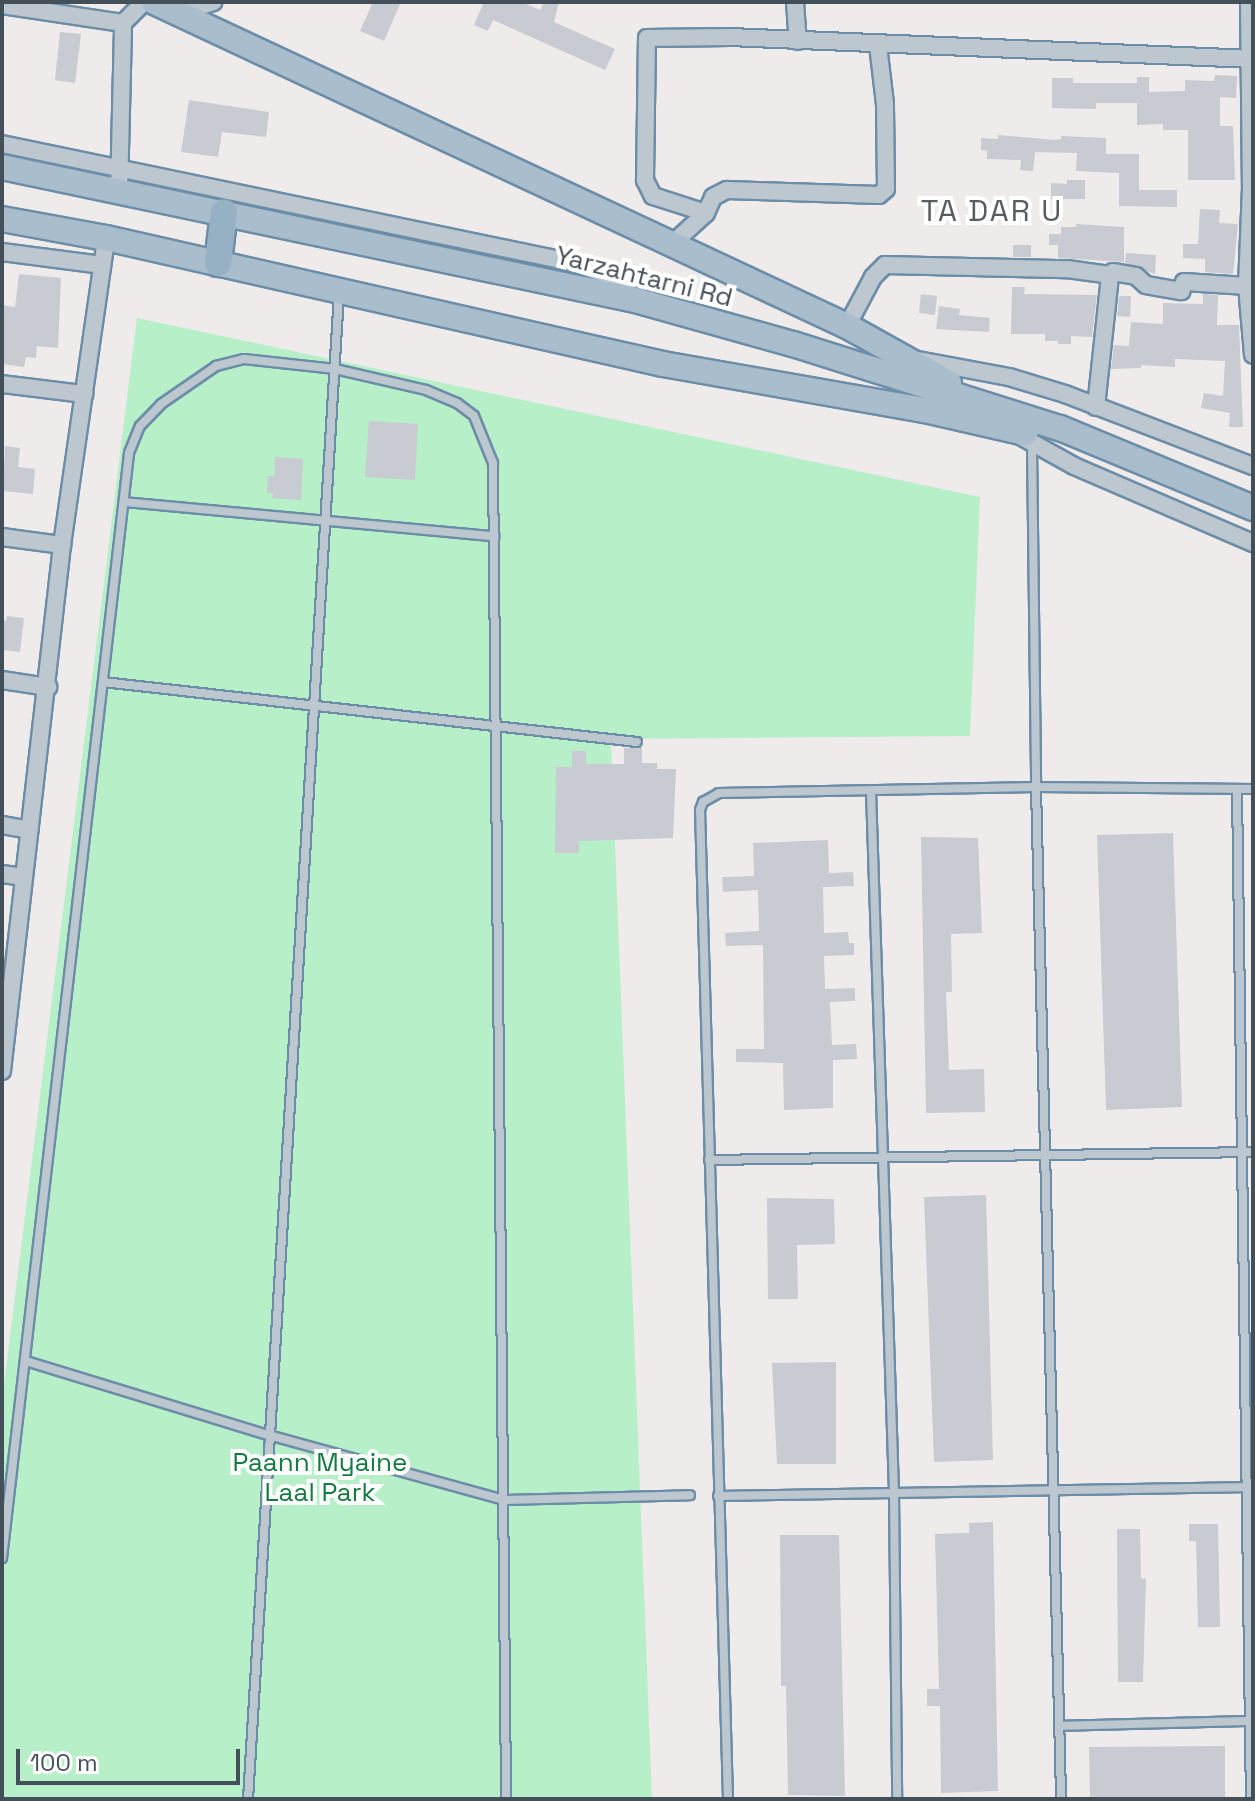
<!DOCTYPE html>
<style>
body{margin:0}
#map{position:relative;width:1255px;height:1801px;overflow:hidden;background:#efebeb;font-family:"Space Grotesk",sans-serif}
div>[style]{position:absolute}
.green>*{inset:0;background:#b7efc9}
.building>*{inset:0;background:#c8cbd1}
.roads{filter:drop-shadow(2px 0 #6c8da8) drop-shadow(-2px 0 #6c8da8) drop-shadow(0 2px #6c8da8) drop-shadow(0 -2px #6c8da8)}
.service>*{height:8px;margin:-4px;padding:0 4px;transform-origin:4px;border-radius:4px;background:#bcc7cf}
.minor>*{height:16px;margin:-8px;padding:0 8px;transform-origin:8px;border-radius:8px;background:#bcc7cf}
.primary>*{height:24px;margin:-12px;padding:0 12px;transform-origin:12px;border-radius:12px;background:#aabdcc}
.trunk>*{height:26px;margin:-13px;padding:0 13px;transform-origin:13px;border-radius:13px;background:#96b0c4}
span{translate:-50% -50%;white-space:nowrap;text-align:center;line-height:1.15;-webkit-text-stroke:8px #fff;paint-order:stroke}
.street-label{font-size:26px;color:#445059}
.park-label{font-size:26px;color:#147b40}
.quarter-label{font-size:30px;color:#585d61;letter-spacing:2px}
.frame{position:absolute;inset:0;border:4px solid #445059;pointer-events:none}
.scale{position:absolute;left:16px;top:1749px;width:224px;height:36px;box-sizing:border-box;border:4px solid #445059;border-top:0;padding-left:10px;font-size:24px;line-height:28px;white-space:nowrap;color:#445059;-webkit-text-stroke:6px #fff;paint-order:stroke}
</style>
<div id="map">
<div class="green">
<i style="clip-path:polygon(137px 318px,980px 497px,970px 736px,611px 739px,652px 1799px,2px 1799px,2px 1400px)"></i>
</div>
<div class="building">
<i style="clip-path:polygon(373px 2px,401px 2px,384px 41px,360px 31px)"></i>
<i style="clip-path:polygon(484px 2px,522px 2px,540px 10px,544px 2px,559px 2px,554px 22px,615px 49px,605px 70px,493px 20px,488px 31px,474px 25px)"></i>
<i style="clip-path:polygon(60px 32px,81px 34px,75px 83px,55px 80px)"></i>
<i style="clip-path:polygon(1215px 75px,1237px 76px,1236px 98px,1220px 97px,1220px 126px,1233px 126px,1235px 180px,1188px 180px,1188px 130px,1163px 130px,1163px 124px,1137px 125px,1137px 103px,1096px 103px,1096px 109px,1052px 108px,1052px 78px,1073px 78px,1073px 83px,1137px 83px,1137px 77px,1149px 77px,1149px 92px,1185px 91px,1185px 80px,1214px 81px)"></i>
<i style="clip-path:polygon(189px 100px,269px 112px,266px 137px,222px 132px,218px 157px,181px 152px)"></i>
<i style="clip-path:polygon(998px 135px,1055px 140px,1061px 139px,1061px 136px,1106px 138px,1106px 154px,1139px 154px,1139px 190px,1177px 190px,1177px 207px,1119px 206px,1119px 173px,1076px 171px,1077px 153px,1035px 152px,1033px 171px,1020px 170px,1021px 160px,987px 159px,987px 151px,981px 150px,981px 138px,998px 139px)"></i>
<i style="clip-path:polygon(1067px 180px,1085px 180px,1085px 199px,1051px 199px,1051px 183px,1067px 184px)"></i>
<i style="clip-path:polygon(1200px 209px,1220px 210px,1219px 223px,1238px 224px,1233px 274px,1205px 272px,1205px 259px,1183px 258px,1183px 244px,1198px 244px)"></i>
<i style="clip-path:polygon(1076px 224px,1124px 227px,1124px 262px,1058px 258px,1058px 245px,1049px 245px,1049px 234px,1061px 234px,1061px 227px,1076px 227px)"></i>
<i style="clip-path:polygon(1013px 245px,1031px 245px,1031px 257px,1013px 257px)"></i>
<i style="clip-path:polygon(1126px 253px,1156px 255px,1155px 274px,1125px 263px)"></i>
<i style="clip-path:polygon(19px 274px,61px 278px,58px 348px,37px 346px,36px 358px,26px 357px,24px 367px,2px 364px,2px 305px,15px 307px)"></i>
<i style="clip-path:polygon(1012px 287px,1025px 287px,1024px 294px,1097px 295px,1092px 337px,1071px 336px,1071px 344px,1058px 344px,1058px 341px,1045px 341px,1045px 334px,1011px 334px)"></i>
<i style="clip-path:polygon(921px 294px,937px 296px,935px 315px,919px 313px)"></i>
<i style="clip-path:polygon(1203px 294px,1218px 295px,1217px 325px,1239px 325px,1243px 427px,1229px 427px,1230px 413px,1201px 408px,1204px 393px,1223px 396px,1225px 361px,1175px 359px,1175px 367px,1141px 365px,1141px 368px,1111px 369px,1114px 345px,1129px 346px,1131px 322px,1163px 324px,1163px 303px,1203px 304px)"></i>
<i style="clip-path:polygon(1119px 296px,1131px 296px,1130px 317px,1117px 316px)"></i>
<i style="clip-path:polygon(939px 306px,960px 309px,959px 315px,990px 318px,989px 332px,936px 329px)"></i>
<i style="clip-path:polygon(369px 421px,418px 424px,415px 480px,365px 477px)"></i>
<i style="clip-path:polygon(5px 446px,20px 448px,18px 467px,35px 469px,33px 494px,3px 491px)"></i>
<i style="clip-path:polygon(275px 457px,303px 459px,301px 500px,272px 498px,273px 493px,267px 493px,268px 476px,274px 476px)"></i>
<i style="clip-path:polygon(7px 616px,24px 618px,20px 652px,2px 650px,2px 620px,6px 621px)"></i>
<i style="clip-path:polygon(624px 748px,642px 748px,642px 763px,657px 763px,657px 769px,676px 769px,673px 838px,579px 841px,579px 853px,555px 853px,556px 767px,572px 767px,572px 751px,586px 751px,586px 764px,624px 764px)"></i>
<i style="clip-path:polygon(1173px 833px,1182px 1107px,1106px 1110px,1097px 835px)"></i>
<i style="clip-path:polygon(921px 837px,978px 838px,982px 933px,951px 934px,952px 992px,946px 992px,949px 1070px,984px 1069px,985px 1112px,926px 1113px)"></i>
<i style="clip-path:polygon(828px 840px,829px 873px,853px 872px,854px 886px,823px 887px,824px 933px,848px 932px,849px 943px,854px 943px,854px 955px,824px 956px,825px 989px,855px 988px,855px 1001px,830px 1002px,832px 1045px,856px 1044px,857px 1059px,833px 1060px,833px 1108px,784px 1110px,783px 1063px,736px 1062px,736px 1049px,764px 1049px,763px 945px,726px 946px,725px 933px,759px 931px,758px 890px,723px 892px,722px 877px,754px 876px,753px 843px)"></i>
<i style="clip-path:polygon(986px 1195px,993px 1460px,934px 1462px,924px 1197px)"></i>
<i style="clip-path:polygon(767px 1198px,834px 1199px,835px 1244px,797px 1245px,798px 1299px,768px 1299px)"></i>
<i style="clip-path:polygon(836px 1362px,836px 1464px,777px 1464px,772px 1363px)"></i>
<i style="clip-path:polygon(993px 1522px,998px 1791px,941px 1793px,940px 1706px,927px 1706px,927px 1689px,939px 1689px,935px 1534px,969px 1533px,969px 1523px)"></i>
<i style="clip-path:polygon(1189px 1524px,1218px 1524px,1220px 1627px,1198px 1627px,1196px 1541px,1189px 1541px)"></i>
<i style="clip-path:polygon(1117px 1529px,1140px 1529px,1141px 1579px,1146px 1578px,1143px 1682px,1118px 1682px)"></i>
<i style="clip-path:polygon(780px 1535px,839px 1535px,845px 1796px,788px 1795px,786px 1686px,781px 1686px)"></i>
<i style="clip-path:polygon(1225px 1746px,1225px 1799px,1090px 1799px,1089px 1747px)"></i>
</div>
<div class="roads">
<div class="service">
<i style="left:1032px;top:445px;width:342px;rotate:89.3deg"></i>
<i style="left:1036px;top:787px;width:1012px;rotate:88.58deg"></i>
<i style="left:124px;top:502px;width:372px;rotate:5.3deg"></i>
<i style="left:103px;top:682px;width:537px;rotate:6.41deg"></i>
<i style="left:1237px;top:789px;width:1010px;rotate:89.21deg"></i>
<i style="left:871px;top:791px;width:702px;rotate:88.12deg"></i>
<i style="left:894px;top:1493px;width:306px;rotate:89.4deg"></i>
<i style="left:709px;top:1160px;width:544px;rotate:-0.84deg"></i>
<i style="left:26px;top:1361px;width:257px;rotate:17deg"></i>
<i style="left:272px;top:1436px;width:242px;rotate:15.4deg"></i>
<i style="left:505px;top:1500px;width:185px;rotate:-1.5deg"></i>
<i style="left:718px;top:1496px;width:535px;rotate:-0.96deg"></i>
<i style="left:2px;top:1558px;width:1112px;rotate:-83.44deg"></i>
<i style="left:129px;top:453px;width:29px;rotate:-68deg"></i>
<i style="left:140px;top:426px;width:30px;rotate:-46deg"></i>
<i style="left:161px;top:404px;width:67px;rotate:-34.6deg"></i>
<i style="left:216px;top:366px;width:29px;rotate:-14deg"></i>
<i style="left:244px;top:359px;width:92px;rotate:6.3deg"></i>
<i style="left:335px;top:369px;width:93px;rotate:13deg"></i>
<i style="left:426px;top:390px;width:34px;rotate:23deg"></i>
<i style="left:457px;top:403px;width:21px;rotate:37deg"></i>
<i style="left:474px;top:416px;width:51px;rotate:68deg"></i>
<i style="left:493px;top:463px;width:1336px;rotate:89.44deg"></i>
<i style="left:1059px;top:1726px;width:193px;rotate:-1.5deg"></i>
<i style="left:248px;top:1799px;width:1507px;rotate:-86.54deg"></i>
<i style="left:728px;top:1799px;width:989px;rotate:-91.62deg"></i>
<i style="left:700px;top:810px;width:9px;rotate:-69deg"></i>
<i style="left:703px;top:802px;width:18px;rotate:-29deg"></i>
<i style="left:719px;top:793px;width:317px;rotate:-1.1deg"></i>
<i style="left:1036px;top:787px;width:217px;rotate:0.5deg"></i>
</div>
<div class="minor">
<i style="left:795px;top:2px;width:39px;rotate:86deg"></i>
<i style="left:1249px;top:2px;width:185px;rotate:89.4deg"></i>
<i style="left:1251px;top:187px;width:99px;rotate:92.3deg"></i>
<i style="left:1247px;top:286px;width:69px;rotate:85deg"></i>
<i style="left:2px;top:5px;width:122px;rotate:8.5deg"></i>
<i style="left:178px;top:13px;width:37px;rotate:-17deg"></i>
<i style="left:2px;top:144px;width:580px;rotate:11.74deg"></i>
<i style="left:570px;top:262px;width:36px;rotate:19deg"></i>
<i style="left:604px;top:274px;width:35px;rotate:39deg"></i>
<i style="left:119px;top:192px;width:169px;rotate:-88.6deg"></i>
<i style="left:123px;top:23px;width:30px;rotate:-45deg"></i>
<i style="left:706px;top:213px;width:56px;rotate:-162.2deg"></i>
<i style="left:653px;top:196px;width:18px;rotate:-117deg"></i>
<i style="left:645px;top:180px;width:142px;rotate:-89.2deg"></i>
<i style="left:647px;top:38px;width:83px;rotate:-0.7deg"></i>
<i style="left:730px;top:37px;width:523px;rotate:2.41deg"></i>
<i style="left:672px;top:244px;width:46px;rotate:-42.4deg"></i>
<i style="left:706px;top:213px;width:17px;rotate:-66deg"></i>
<i style="left:713px;top:197px;width:16px;rotate:-27deg"></i>
<i style="left:727px;top:190px;width:152px;rotate:1.9deg"></i>
<i style="left:879px;top:195px;width:9px;rotate:-41deg"></i>
<i style="left:886px;top:189px;width:85px;rotate:-90.7deg"></i>
<i style="left:885px;top:104px;width:59px;rotate:-96.8deg"></i>
<i style="left:2px;top:252px;width:101px;rotate:7.4deg"></i>
<i style="left:847px;top:326px;width:55px;rotate:-62deg"></i>
<i style="left:873px;top:277px;width:17px;rotate:-45deg"></i>
<i style="left:885px;top:265px;width:182px;rotate:1.3deg"></i>
<i style="left:1067px;top:269px;width:43px;rotate:7.9deg"></i>
<i style="left:1110px;top:275px;width:4px;rotate:-45deg"></i>
<i style="left:1113px;top:272px;width:23px;rotate:10deg"></i>
<i style="left:1136px;top:276px;width:13px;rotate:42deg"></i>
<i style="left:1146px;top:285px;width:36px;rotate:10deg"></i>
<i style="left:1181px;top:291px;width:9px;rotate:-72deg"></i>
<i style="left:1184px;top:282px;width:63px;rotate:3.6deg"></i>
<i style="left:918px;top:360px;width:93px;rotate:10.6deg"></i>
<i style="left:1009px;top:377px;width:59px;rotate:16.9deg"></i>
<i style="left:1065px;top:394px;width:201px;rotate:21deg"></i>
<i style="left:2px;top:384px;width:83px;rotate:7deg"></i>
<i style="left:1096px;top:407px;width:133px;rotate:-83.9deg"></i>
<i style="left:1013px;top:432px;width:70px;rotate:29.1deg"></i>
<i style="left:1074px;top:466px;width:195px;rotate:23.3deg"></i>
<i style="left:2px;top:537px;width:61px;rotate:7.6deg"></i>
<i style="left:2px;top:680px;width:47px;rotate:8.7deg"></i>
<i style="left:2px;top:825px;width:28px;rotate:10deg"></i>
<i style="left:2px;top:874px;width:21px;rotate:8deg"></i>
<i style="left:2px;top:1071px;width:529px;rotate:-83.49deg"></i>
<i style="left:62px;top:545px;width:310px;rotate:-81.8deg"></i>
</div>
<div class="primary">
<i style="left:154px;top:2px;width:765px;rotate:25.06deg"></i>
<i style="left:847px;top:326px;width:117px;rotate:29.2deg"></i>
<i style="left:2px;top:167px;width:647px;rotate:11.87deg"></i>
<i style="left:635px;top:300px;width:164px;rotate:15.6deg"></i>
<i style="left:793px;top:344px;width:280px;rotate:17.5deg"></i>
<i style="left:1060px;top:428px;width:209px;rotate:22.5deg"></i>
<i style="left:2px;top:219px;width:106px;rotate:10.4deg"></i>
<i style="left:106px;top:238px;width:571px;rotate:12.75deg"></i>
<i style="left:663px;top:364px;width:266px;rotate:10deg"></i>
<i style="left:925px;top:410px;width:103px;rotate:13deg"></i>
</div>
<div class="trunk">
<i style="left:218px;top:263px;width:51px;rotate:-83.3deg"></i>
</div>
</div>
<div class="street-label">
<span style="left:644px;top:277px;rotate:14deg">Yarzahtarni Rd</span>
</div>
<div class="park-label">
<span style="left:320px;top:1478px">Paann Myaine<br>Laal Park</span>
</div>
<div class="quarter-label">
<span style="left:992px;top:211px">TA DAR U</span>
</div>
<div class="frame"></div>
<div class="scale">100 m</div>
</div>
